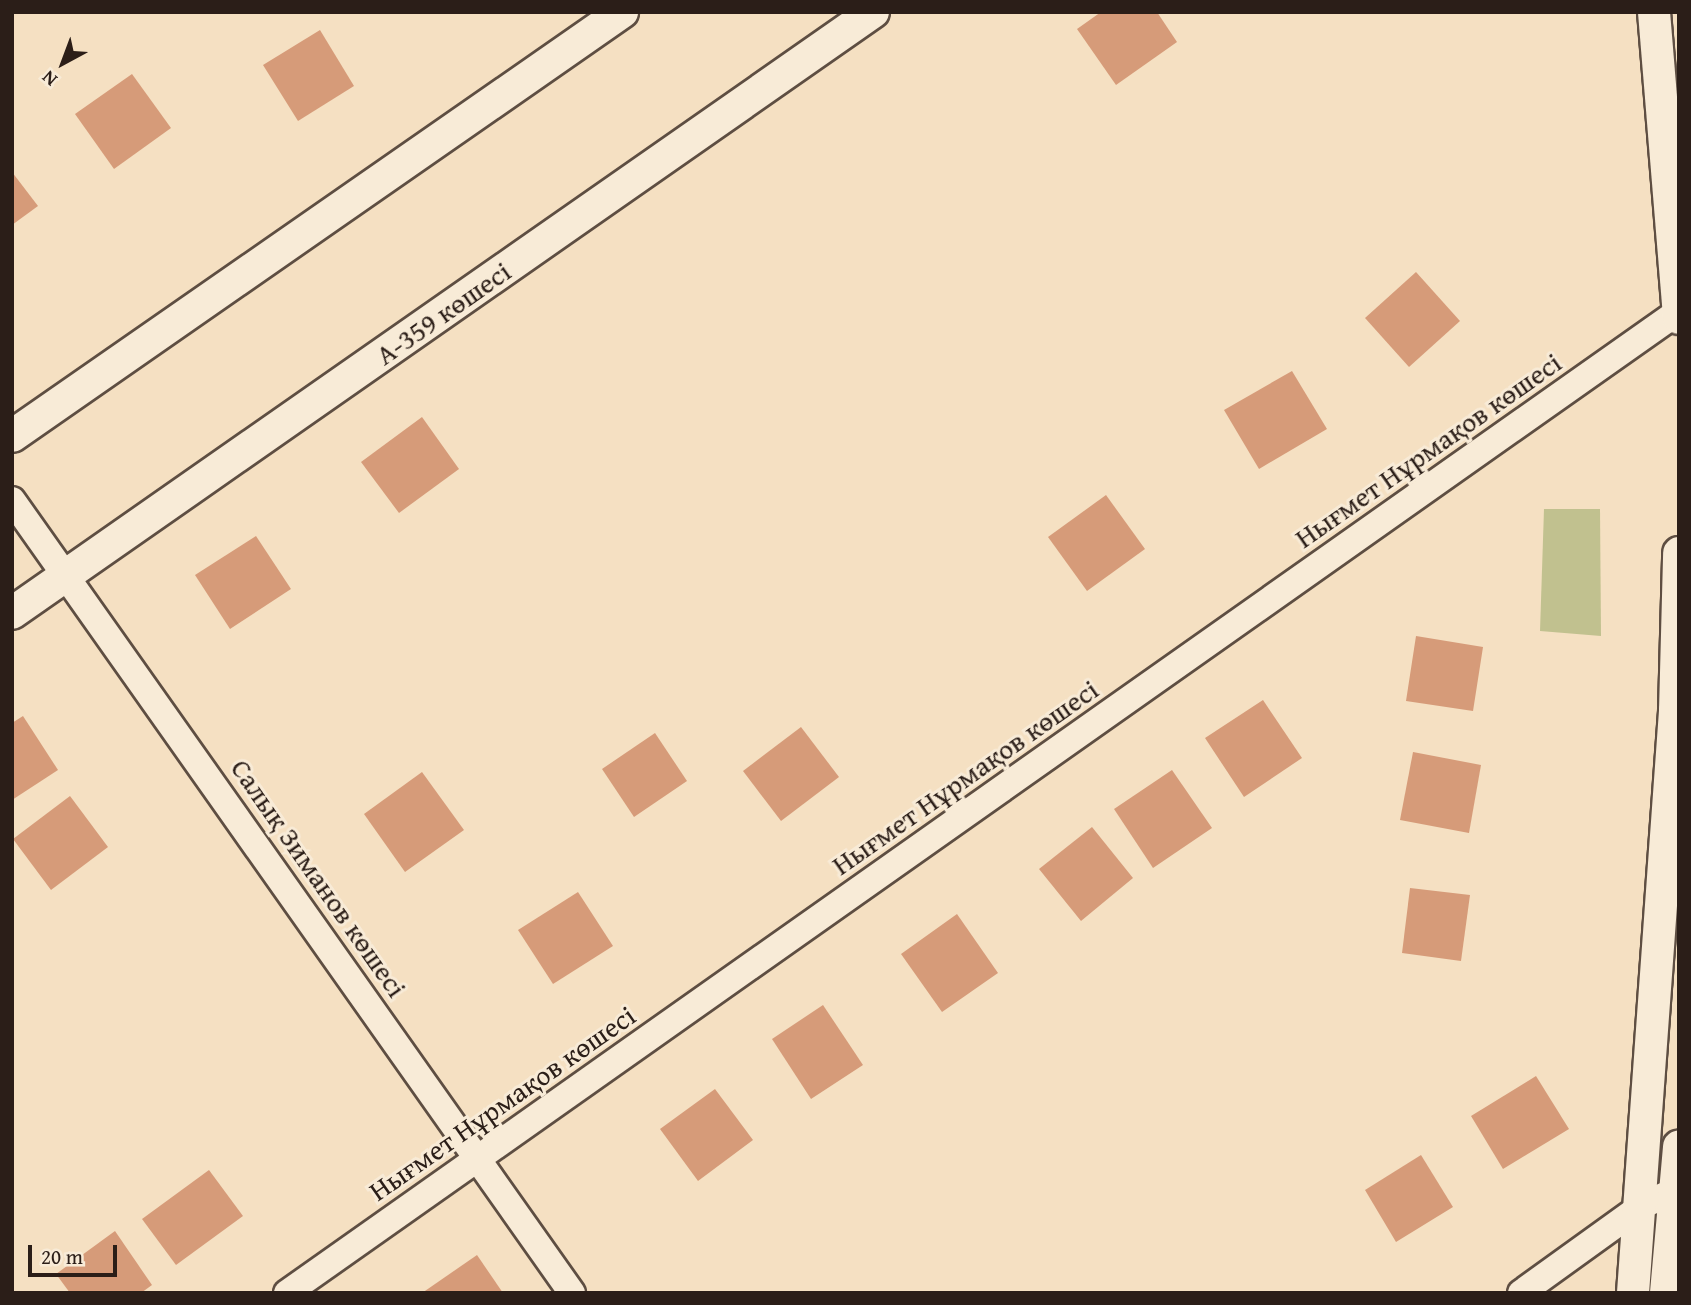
<!DOCTYPE html>
<meta charset="utf-8">
<style>
body{margin:0}
#map{position:relative;width:1691px;height:1305px;overflow:hidden;background:#f5e0c2;font-family:"Gentium Book Plus",serif}
div>[style]{position:absolute}
.green>*{inset:0;background:#c1c18f}
.building>*{inset:0;background:#d69b79}
.roads{filter:drop-shadow(2px 0 #5e4e42) drop-shadow(-2px 0 #5e4e42) drop-shadow(0 2px #5e4e42) drop-shadow(0 -2px #5e4e42)}
.minor>*{height:26px;margin:-13px;padding:0 13px;transform-origin:13px;border-radius:13px;background:#f8ebd7}
.tertiary>*{height:32px;margin:-16px;padding:0 16px;transform-origin:16px;border-radius:16px;background:#f8ebd7}
span{translate:-50% -50%;white-space:nowrap;text-align:center;line-height:1.15;-webkit-text-stroke:6px #f8ebd7;paint-order:stroke}
.street-label{font-size:28px;color:#2b1e18}
.frame{position:absolute;inset:0;border:14px solid #2b1e18;pointer-events:none}
.north{position:absolute;left:28px;top:28px;width:70px;height:70px;-webkit-text-stroke:5px #f8ebd7;paint-order:stroke;rotate:221deg;font-size:19px;font-weight:700;line-height:28px;text-align:center;color:#2b1e18}
.north::after{content:'';display:block;margin:auto;width:24px;height:32px;background:#2b1e18;clip-path:polygon(50% 0,100% 100%,50% 72%,0 100%)}
.scale{position:absolute;left:28px;top:1245px;width:89px;height:32px;box-sizing:border-box;border:4px solid #2b1e18;border-top:0;padding-left:9px;font-size:21px;line-height:24px;white-space:nowrap;color:#2b1e18;-webkit-text-stroke:5px #f8ebd7;paint-order:stroke}
</style>
<div id="map">
<div class="green">
<i style="clip-path:polygon(1544px 509px,1600px 509px,1601px 636px,1540px 631px)"></i>
</div>
<div class="building">
<i style="clip-path:polygon(1101px 12px,1157px 12px,1177px 42px,1116px 85px,1077px 29px)"></i>
<i style="clip-path:polygon(320px 30px,354px 86px,298px 121px,263px 65px)"></i>
<i style="clip-path:polygon(132px 74px,171px 128px,114px 169px,75px 114px)"></i>
<i style="clip-path:polygon(12px 172px,38px 206px,12px 225px)"></i>
<i style="clip-path:polygon(1416px 272px,1460px 321px,1409px 367px,1365px 318px)"></i>
<i style="clip-path:polygon(1292px 371px,1327px 429px,1259px 469px,1224px 410px)"></i>
<i style="clip-path:polygon(422px 417px,459px 469px,399px 513px,361px 462px)"></i>
<i style="clip-path:polygon(1106px 495px,1145px 549px,1087px 591px,1048px 537px)"></i>
<i style="clip-path:polygon(256px 536px,291px 589px,230px 629px,195px 575px)"></i>
<i style="clip-path:polygon(1416px 636px,1483px 647px,1473px 711px,1406px 701px)"></i>
<i style="clip-path:polygon(1263px 700px,1302px 758px,1244px 797px,1205px 738px)"></i>
<i style="clip-path:polygon(23px 716px,58px 770px,12px 800px,12px 723px)"></i>
<i style="clip-path:polygon(801px 727px,839px 777px,781px 821px,743px 771px)"></i>
<i style="clip-path:polygon(655px 733px,687px 781px,634px 817px,602px 769px)"></i>
<i style="clip-path:polygon(1413px 752px,1481px 765px,1469px 833px,1400px 820px)"></i>
<i style="clip-path:polygon(1172px 770px,1212px 828px,1153px 868px,1114px 809px)"></i>
<i style="clip-path:polygon(422px 772px,464px 830px,405px 872px,364px 814px)"></i>
<i style="clip-path:polygon(70px 796px,108px 847px,51px 890px,13px 839px)"></i>
<i style="clip-path:polygon(1092px 827px,1133px 878px,1081px 921px,1039px 869px)"></i>
<i style="clip-path:polygon(1410px 888px,1470px 895px,1461px 961px,1402px 953px)"></i>
<i style="clip-path:polygon(578px 892px,613px 946px,553px 984px,518px 930px)"></i>
<i style="clip-path:polygon(957px 914px,998px 973px,942px 1012px,901px 954px)"></i>
<i style="clip-path:polygon(823px 1005px,863px 1065px,811px 1099px,772px 1039px)"></i>
<i style="clip-path:polygon(1536px 1076px,1569px 1129px,1503px 1169px,1471px 1116px)"></i>
<i style="clip-path:polygon(715px 1089px,753px 1140px,698px 1181px,660px 1129px)"></i>
<i style="clip-path:polygon(1421px 1155px,1453px 1207px,1396px 1242px,1365px 1190px)"></i>
<i style="clip-path:polygon(209px 1170px,243px 1216px,176px 1265px,142px 1219px)"></i>
<i style="clip-path:polygon(115px 1231px,152px 1285px,141px 1293px,70px 1293px,56px 1274px)"></i>
<i style="clip-path:polygon(477px 1255px,503px 1293px,422px 1293px)"></i>
</div>
<div class="roads">
<div class="minor">
<i style="left:12px;top:500px;width:971px;rotate:54.77deg"></i>
<i style="left:287px;top:1293px;width:1704px;rotate:-35.2deg"></i>
<i style="left:1521px;top:1293px;width:150px;rotate:-35.8deg"></i>
<i style="left:1643px;top:1205px;width:35px;rotate:-24deg"></i>
</div>
<div class="tertiary">
<i style="left:1654px;top:12px;width:307px;rotate:85.3deg"></i>
<i style="left:12px;top:436px;width:743px;rotate:-34.8deg"></i>
<i style="left:12px;top:613px;width:1050px;rotate:-34.92deg"></i>
<i style="left:1633px;top:1293px;width:584px;rotate:-85.87deg"></i>
<i style="left:1675px;top:711px;width:158px;rotate:-88.5deg"></i>
<i style="left:1666px;top:1293px;width:147px;rotate:-84.9deg"></i>
</div>
</div>
<div class="street-label">
<span style="left:443px;top:313px;rotate:-35deg">А-359 көшесі</span>
<span style="left:1428px;top:450px;rotate:-35deg">Нығмет Нұрмақов көшесі</span>
<span style="left:965px;top:777px;rotate:-35deg">Нығмет Нұрмақов көшесі</span>
<span style="left:319px;top:878px;rotate:55deg">Салық Зиманов көшесі</span>
<span style="left:502px;top:1103px;rotate:-35deg">Нығмет Нұрмақов көшесі</span>
</div>
<div class="frame"></div>
<div class="north">N</div>
<div class="scale">20 m</div>
</div>
